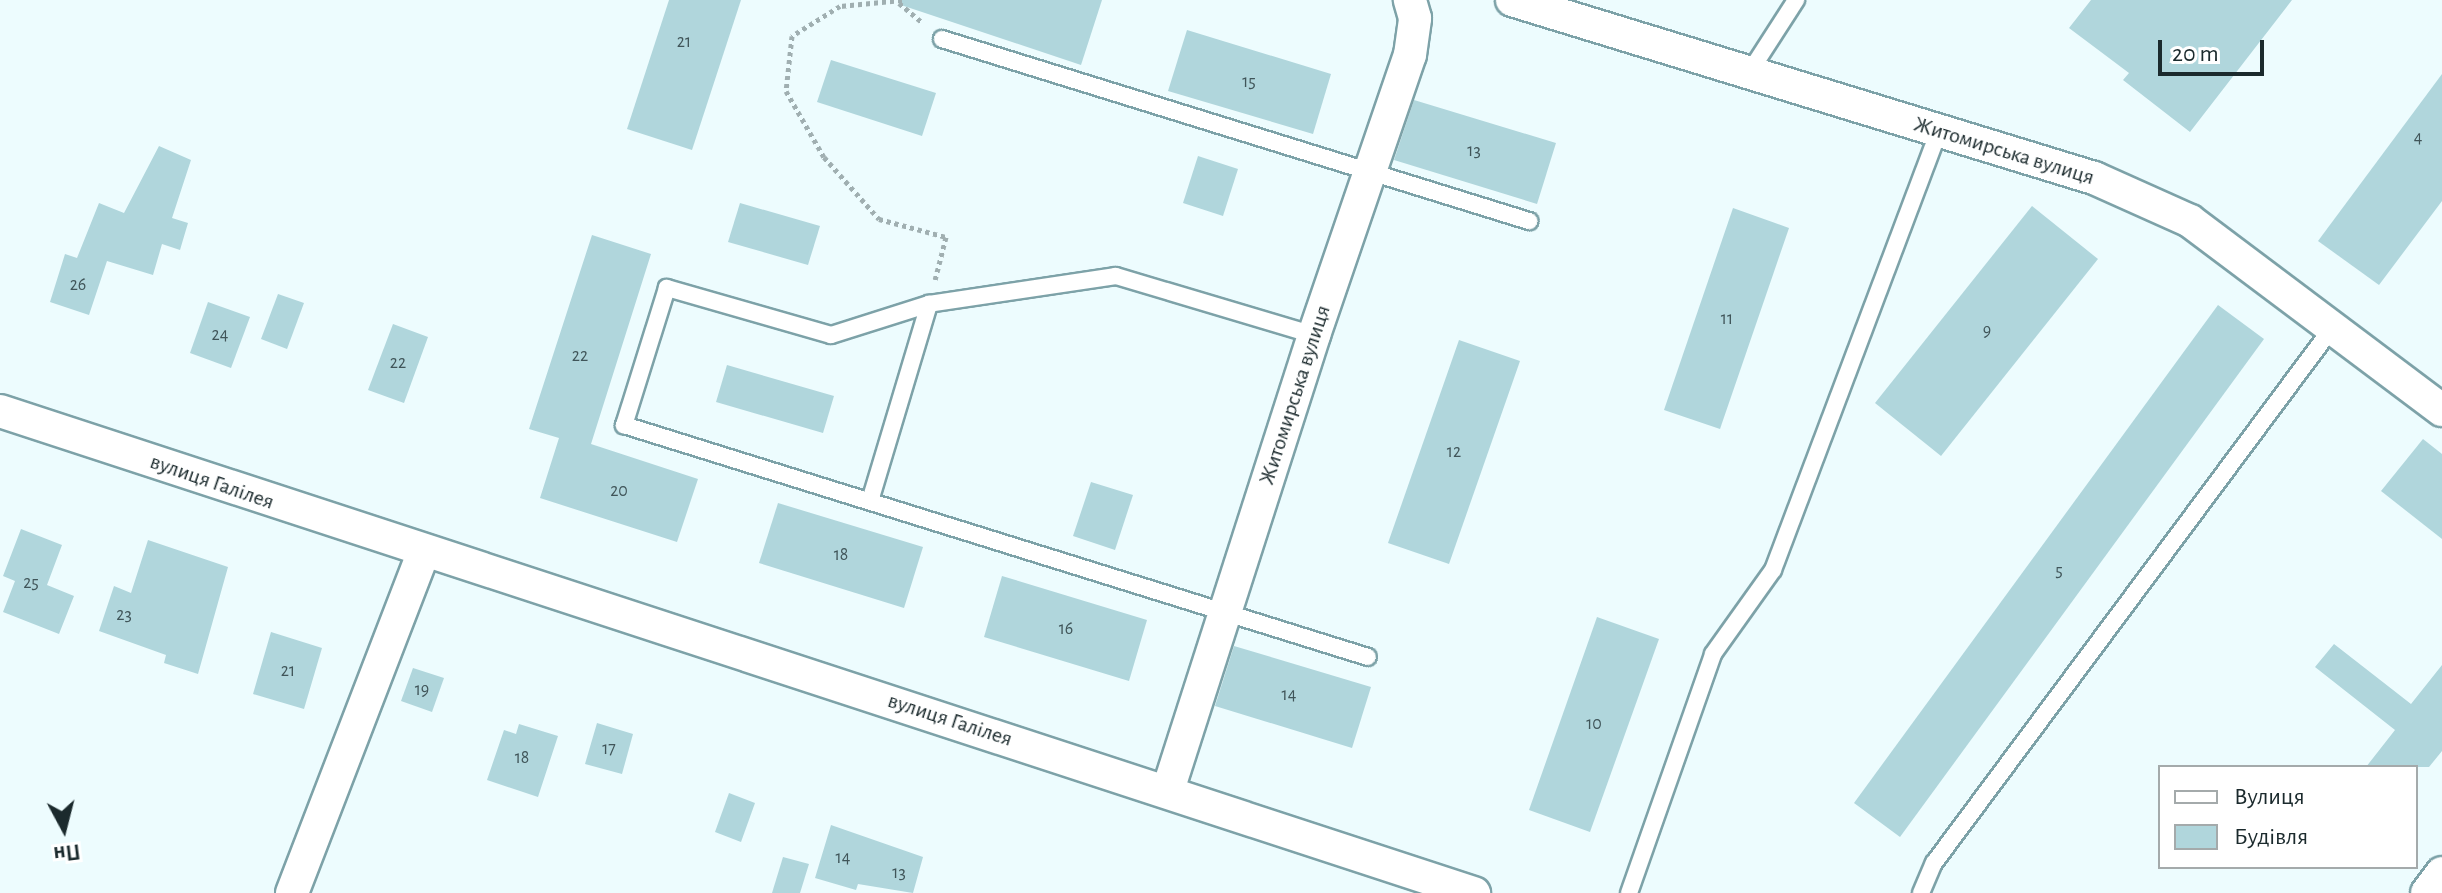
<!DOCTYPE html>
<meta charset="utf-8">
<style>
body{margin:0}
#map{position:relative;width:2442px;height:893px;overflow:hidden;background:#edfcfe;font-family:"Alegreya Sans",sans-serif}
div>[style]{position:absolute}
.building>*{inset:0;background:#b0d6dc}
.path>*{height:5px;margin-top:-2.5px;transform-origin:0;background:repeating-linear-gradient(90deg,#a0afb1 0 4px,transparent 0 8px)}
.roads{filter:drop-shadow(2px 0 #7da2a8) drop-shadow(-2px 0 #7da2a8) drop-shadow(0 2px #7da2a8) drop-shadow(0 -2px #7da2a8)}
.lane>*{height:16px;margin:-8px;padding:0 8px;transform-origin:8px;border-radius:8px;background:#fff}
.street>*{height:32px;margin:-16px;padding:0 16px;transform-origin:16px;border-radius:16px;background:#fff}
span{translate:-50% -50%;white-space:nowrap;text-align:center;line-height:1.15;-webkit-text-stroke:8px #fff;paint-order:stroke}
.number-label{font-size:18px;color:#405559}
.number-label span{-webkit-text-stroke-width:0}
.street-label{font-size:22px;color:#1b2a2d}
.legend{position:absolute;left:2158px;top:765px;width:260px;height:104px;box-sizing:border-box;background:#fff;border:2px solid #a4aaab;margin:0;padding:10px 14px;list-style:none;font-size:24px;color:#1b2a2d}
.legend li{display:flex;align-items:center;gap:16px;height:40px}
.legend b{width:40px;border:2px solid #a4aaab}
.north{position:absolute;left:24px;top:789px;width:80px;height:80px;-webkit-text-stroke:6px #fff;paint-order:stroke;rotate:173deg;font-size:22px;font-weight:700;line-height:32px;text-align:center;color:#1b2a2d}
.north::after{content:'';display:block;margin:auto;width:28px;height:36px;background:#1b2a2d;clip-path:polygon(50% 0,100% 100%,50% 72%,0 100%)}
.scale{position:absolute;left:2158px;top:40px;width:106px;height:36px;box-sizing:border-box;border:4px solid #1b2a2d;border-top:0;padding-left:10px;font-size:24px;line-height:28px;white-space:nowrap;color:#1b2a2d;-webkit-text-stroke:6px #fff;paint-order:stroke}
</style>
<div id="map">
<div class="building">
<i style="clip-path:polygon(669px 0,741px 0,692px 150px,627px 129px)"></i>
<i style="clip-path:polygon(902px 0,1102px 0,1081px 65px,901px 5px)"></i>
<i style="clip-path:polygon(2091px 0,2292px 0,2190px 132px,2123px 80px,2129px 73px,2069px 28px)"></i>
<i style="clip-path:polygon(1187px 30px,1331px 74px,1313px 134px,1168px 91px)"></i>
<i style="clip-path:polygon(831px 60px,936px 93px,922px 136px,817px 102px)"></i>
<i style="clip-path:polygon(2442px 74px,2442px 201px,2379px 285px,2318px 241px)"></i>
<i style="clip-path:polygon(1414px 100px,1556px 143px,1537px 204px,1394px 160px)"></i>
<i style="clip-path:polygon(159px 146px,191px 160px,172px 218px,188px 223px,180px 250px,162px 244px,153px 275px,107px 261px,89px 315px,50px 302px,65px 254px,77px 258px,99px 203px,124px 213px)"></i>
<i style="clip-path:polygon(1198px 156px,1238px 169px,1223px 216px,1183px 203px)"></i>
<i style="clip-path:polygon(740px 203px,820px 226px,808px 265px,728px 242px)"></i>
<i style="clip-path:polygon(2032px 206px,2098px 259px,1941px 456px,1875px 403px)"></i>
<i style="clip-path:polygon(1733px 208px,1789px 228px,1720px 429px,1664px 410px)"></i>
<i style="clip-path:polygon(592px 235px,651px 254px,591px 444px,698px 479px,677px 542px,540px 498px,559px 438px,529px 429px)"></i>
<i style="clip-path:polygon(278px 294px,304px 303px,287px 349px,261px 339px)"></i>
<i style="clip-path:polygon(208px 302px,250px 317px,231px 368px,190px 353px)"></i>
<i style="clip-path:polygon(2218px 305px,2264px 339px,1900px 837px,1854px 803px)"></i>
<i style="clip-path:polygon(393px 324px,428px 337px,404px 403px,368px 390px)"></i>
<i style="clip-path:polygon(1459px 340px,1520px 361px,1449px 564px,1388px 543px)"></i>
<i style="clip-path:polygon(727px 365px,834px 396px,823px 433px,716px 402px)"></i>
<i style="clip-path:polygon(2423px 439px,2442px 454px,2442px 539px,2381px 491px)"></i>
<i style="clip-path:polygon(1091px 482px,1133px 495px,1115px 550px,1073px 536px)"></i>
<i style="clip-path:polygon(778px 503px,923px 547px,904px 608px,759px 563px)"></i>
<i style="clip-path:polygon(21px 529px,62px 545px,47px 585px,74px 596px,59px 634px,3px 612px,15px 581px,3px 576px)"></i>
<i style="clip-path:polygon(148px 540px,228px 567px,198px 674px,164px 663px,166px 655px,99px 631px,114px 586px,131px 593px)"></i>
<i style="clip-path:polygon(1002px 576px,1147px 620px,1129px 681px,984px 637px)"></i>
<i style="clip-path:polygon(1597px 617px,1659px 639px,1590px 832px,1529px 810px)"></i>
<i style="clip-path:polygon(271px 632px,322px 648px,304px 709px,253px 694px)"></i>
<i style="clip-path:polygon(2334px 644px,2411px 704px,2442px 665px,2442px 751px,2429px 767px,2366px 767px,2395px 730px,2315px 667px)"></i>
<i style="clip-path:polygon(1234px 646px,1371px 687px,1352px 748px,1215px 706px)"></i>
<i style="clip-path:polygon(413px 668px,444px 678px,432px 712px,401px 701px)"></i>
<i style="clip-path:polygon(597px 723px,633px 734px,622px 774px,585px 764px)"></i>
<i style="clip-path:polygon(519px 724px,558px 736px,538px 797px,487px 780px,504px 730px,516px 734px)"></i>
<i style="clip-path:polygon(729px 793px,755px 803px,741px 842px,715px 832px)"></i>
<i style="clip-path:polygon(831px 825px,923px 857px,913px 893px,858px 884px,856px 890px,815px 878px)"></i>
<i style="clip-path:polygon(783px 857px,809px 864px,800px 893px,772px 893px)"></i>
</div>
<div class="path">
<i style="left:902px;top:0;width:62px;rotate:174.5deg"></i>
<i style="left:840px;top:6px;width:57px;rotate:148deg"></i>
<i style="left:792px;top:36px;width:55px;rotate:96.2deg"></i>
<i style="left:786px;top:91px;width:76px;rotate:60.1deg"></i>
<i style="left:824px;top:157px;width:83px;rotate:48.4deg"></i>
<i style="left:879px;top:219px;width:69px;rotate:15deg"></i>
<i style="left:946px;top:237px;width:44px;rotate:104.3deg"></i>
<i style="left:899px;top:3px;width:31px;rotate:40deg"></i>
</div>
<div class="roads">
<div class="lane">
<i style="left:942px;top:39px;width:615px;rotate:17.23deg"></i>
<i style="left:1749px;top:73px;width:87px;rotate:-57.2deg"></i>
<i style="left:1314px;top:335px;width:207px;rotate:-163.4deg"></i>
<i style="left:1116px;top:276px;width:189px;rotate:171.5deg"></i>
<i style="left:929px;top:304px;width:103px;rotate:162.4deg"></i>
<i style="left:831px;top:335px;width:171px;rotate:-164deg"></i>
<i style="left:667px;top:288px;width:144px;rotate:107.4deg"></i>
<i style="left:624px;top:425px;width:779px;rotate:17.32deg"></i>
<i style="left:870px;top:501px;width:206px;rotate:-73.3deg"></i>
<i style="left:1629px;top:893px;width:253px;rotate:-70.6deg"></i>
<i style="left:1713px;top:654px;width:103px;rotate:-54.5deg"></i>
<i style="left:1773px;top:570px;width:470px;rotate:-69.3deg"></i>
<i style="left:1921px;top:893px;width:33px;rotate:-67deg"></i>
<i style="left:1934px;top:863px;width:667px;rotate:-53.35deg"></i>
</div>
<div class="street">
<i style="left:1512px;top:0;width:609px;rotate:17.01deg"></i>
<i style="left:2094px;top:178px;width:105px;rotate:24.1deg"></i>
<i style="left:2190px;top:221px;width:315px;rotate:36.9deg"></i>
<i style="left:0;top:411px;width:1551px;rotate:18.11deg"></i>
<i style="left:1168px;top:790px;width:478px;rotate:-72.2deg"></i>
<i style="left:1314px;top:335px;width:296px;rotate:-71.1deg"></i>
<i style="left:1410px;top:55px;width:37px;rotate:-82deg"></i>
<i style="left:1415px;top:18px;width:19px;rotate:-106deg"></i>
<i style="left:292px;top:893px;width:364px;rotate:-68.9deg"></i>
<i style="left:2427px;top:893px;width:25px;rotate:-53deg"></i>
</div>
</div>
<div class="number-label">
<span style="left:684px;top:42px">21</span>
<span style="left:1249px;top:82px">15</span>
<span style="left:2418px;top:138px">4</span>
<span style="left:1474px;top:151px">13</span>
<span style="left:78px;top:285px">26</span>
<span style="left:1727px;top:319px">11</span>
<span style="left:1987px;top:331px">9</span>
<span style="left:220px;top:335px">24</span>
<span style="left:580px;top:356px">22</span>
<span style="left:398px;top:363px">22</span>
<span style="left:1454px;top:452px">12</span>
<span style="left:619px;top:491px">20</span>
<span style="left:841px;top:555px">18</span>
<span style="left:2059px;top:571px">5</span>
<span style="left:31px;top:583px">25</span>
<span style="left:124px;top:615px">23</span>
<span style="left:1066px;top:629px">16</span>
<span style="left:288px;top:671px">21</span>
<span style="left:422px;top:690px">19</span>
<span style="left:1289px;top:695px">14</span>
<span style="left:1594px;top:724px">10</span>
<span style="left:609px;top:749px">17</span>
<span style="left:522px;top:758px">18</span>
<span style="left:843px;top:858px">14</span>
<span style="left:899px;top:873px">13</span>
</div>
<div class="street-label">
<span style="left:2004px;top:151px;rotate:17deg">Житомирська вулиця</span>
<span style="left:1295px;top:395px;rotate:-72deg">Житомирська вулиця</span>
<span style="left:212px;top:482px;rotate:19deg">вулиця Галілея</span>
<span style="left:950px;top:720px;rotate:18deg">вулиця Галілея</span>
</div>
<ul class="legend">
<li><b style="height:10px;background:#fff"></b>Вулиця</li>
<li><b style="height:22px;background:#b0d6dc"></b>Будівля</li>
</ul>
<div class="north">Пн</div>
<div class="scale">20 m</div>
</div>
